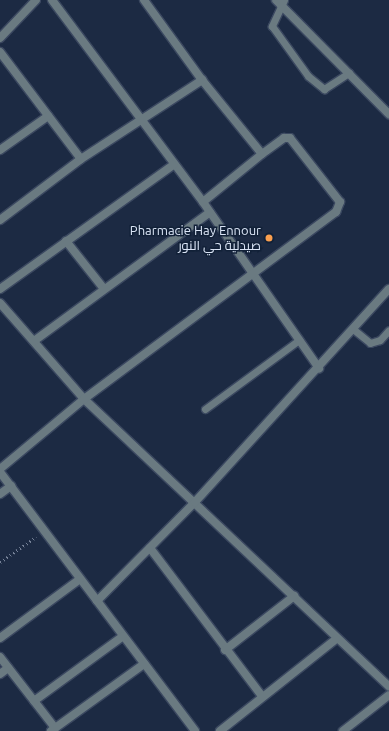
<!DOCTYPE html>
<meta charset="utf-8">
<style>
body{margin:0}
#map{position:relative;width:389px;height:731px;overflow:hidden;background:#1c2a43;font-family:Ubuntu,Cairo,sans-serif}
div>[style]{position:absolute}
.path>*{height:2.5px;margin-top:-1.25px;transform-origin:0;background:repeating-linear-gradient(90deg,#768298 0 1px,transparent 0 4px)}
.roads{filter:drop-shadow(1px 0 #3b4860) drop-shadow(-1px 0 #3b4860) drop-shadow(0 1px #3b4860) drop-shadow(0 -1px #3b4860)}
.service>*{height:7px;margin:-3.5px;padding:0 3.5px;transform-origin:3.5px;border-radius:3.5px;background:#6a7a81}
.minor>*{height:8px;margin:-4px;padding:0 4px;transform-origin:4px;border-radius:4px;background:#6a7a81}
.tertiary>*{height:8px;margin:-4px;padding:0 4px;transform-origin:4px;border-radius:4px;background:#6a7a81}
.dots>*{width:11px;height:11px;translate:-50% -50%;box-sizing:border-box;border:2px solid #122138;border-radius:50%}
span{translate:-50% -50%;white-space:nowrap;text-align:center;line-height:1.15;-webkit-text-stroke:3px #122138;paint-order:stroke}
.poi-label{font-size:13px;color:#dbe5f6}
.right{translate:-100% -50%;text-align:right}
</style>
<div id="map">
<div class="path">
<i style="left:0;top:562px;width:44px;rotate:-34.8deg"></i>
</div>
<div class="roads">
<div class="service">
<i style="left:284px;top:0;width:29px;rotate:115deg"></i>
<i style="left:272px;top:26px;width:62px;rotate:54.2deg"></i>
<i style="left:308px;top:76px;width:21px;rotate:39deg"></i>
<i style="left:324px;top:89px;width:30px;rotate:-33deg"></i>
<i style="left:353px;top:329px;width:22px;rotate:39deg"></i>
<i style="left:370px;top:343px;width:10px;rotate:-17deg"></i>
<i style="left:380px;top:340px;width:13px;rotate:-48deg"></i>
<i style="left:205px;top:409px;width:117px;rotate:-36.3deg"></i>
</div>
<div class="minor">
<i style="left:52px;top:0;width:252px;rotate:53.2deg"></i>
<i style="left:203px;top:202px;width:203px;rotate:55.1deg"></i>
<i style="left:144px;top:0;width:99px;rotate:54.1deg"></i>
<i style="left:202px;top:80px;width:95px;rotate:51deg"></i>
<i style="left:0;top:38px;width:52px;rotate:-46.5deg"></i>
<i style="left:0;top:52px;width:134px;rotate:52.9deg"></i>
<i style="left:0;top:150px;width:59px;rotate:-35.3deg"></i>
<i style="left:0;top:220px;width:101px;rotate:-37deg"></i>
<i style="left:81px;top:159px;width:145px;rotate:-33.1deg"></i>
<i style="left:66px;top:241px;width:61px;rotate:51.6deg"></i>
<i style="left:0;top:289px;width:213px;rotate:-35.6deg"></i>
<i style="left:0;top:303px;width:128px;rotate:48.8deg"></i>
<i style="left:84px;top:399px;width:419px;rotate:43.3deg"></i>
<i style="left:34px;top:341px;width:218px;rotate:-36.2deg"></i>
<i style="left:0;top:469px;width:109px;rotate:-39.8deg"></i>
<i style="left:84px;top:399px;width:314px;rotate:-36.6deg"></i>
<i style="left:336px;top:212px;width:11px;rotate:-68deg"></i>
<i style="left:340px;top:202px;width:81px;rotate:-128deg"></i>
<i style="left:290px;top:138px;width:6px;rotate:180deg"></i>
<i style="left:284px;top:138px;width:27px;rotate:144deg"></i>
<i style="left:262px;top:154px;width:76px;rotate:140.9deg"></i>
<i style="left:0;top:472px;width:324px;rotate:53deg"></i>
<i style="left:0;top:494px;width:14px;rotate:-36deg"></i>
<i style="left:150px;top:548px;width:186px;rotate:52.9deg"></i>
<i style="left:97px;top:601px;width:139px;rotate:-45.3deg"></i>
<i style="left:195px;top:502px;width:288px;rotate:-47.7deg"></i>
<i style="left:0;top:638px;width:99px;rotate:-36.4deg"></i>
<i style="left:225px;top:650px;width:88px;rotate:-38deg"></i>
<i style="left:0;top:657px;width:90px;rotate:52.2deg"></i>
<i style="left:0;top:674px;width:10px;rotate:-37deg"></i>
<i style="left:34px;top:701px;width:110px;rotate:-36.1deg"></i>
<i style="left:51px;top:731px;width:115px;rotate:-35.8deg"></i>
<i style="left:220px;top:731px;width:148px;rotate:-38.4deg"></i>
</div>
<div class="tertiary">
<i style="left:276px;top:0;width:161px;rotate:45.3deg"></i>
<i style="left:343px;top:731px;width:58px;rotate:-38deg"></i>
</div>
</div>
<div class="dots">
<i style="left:269px;top:238px;background:#fa9f4f"></i>
</div>
<div class="poi-label">
<span class="right" style="left:261px;top:238px">Pharmacie Hay Ennour<br>صيدلية حي النور</span>
</div>
</div>
